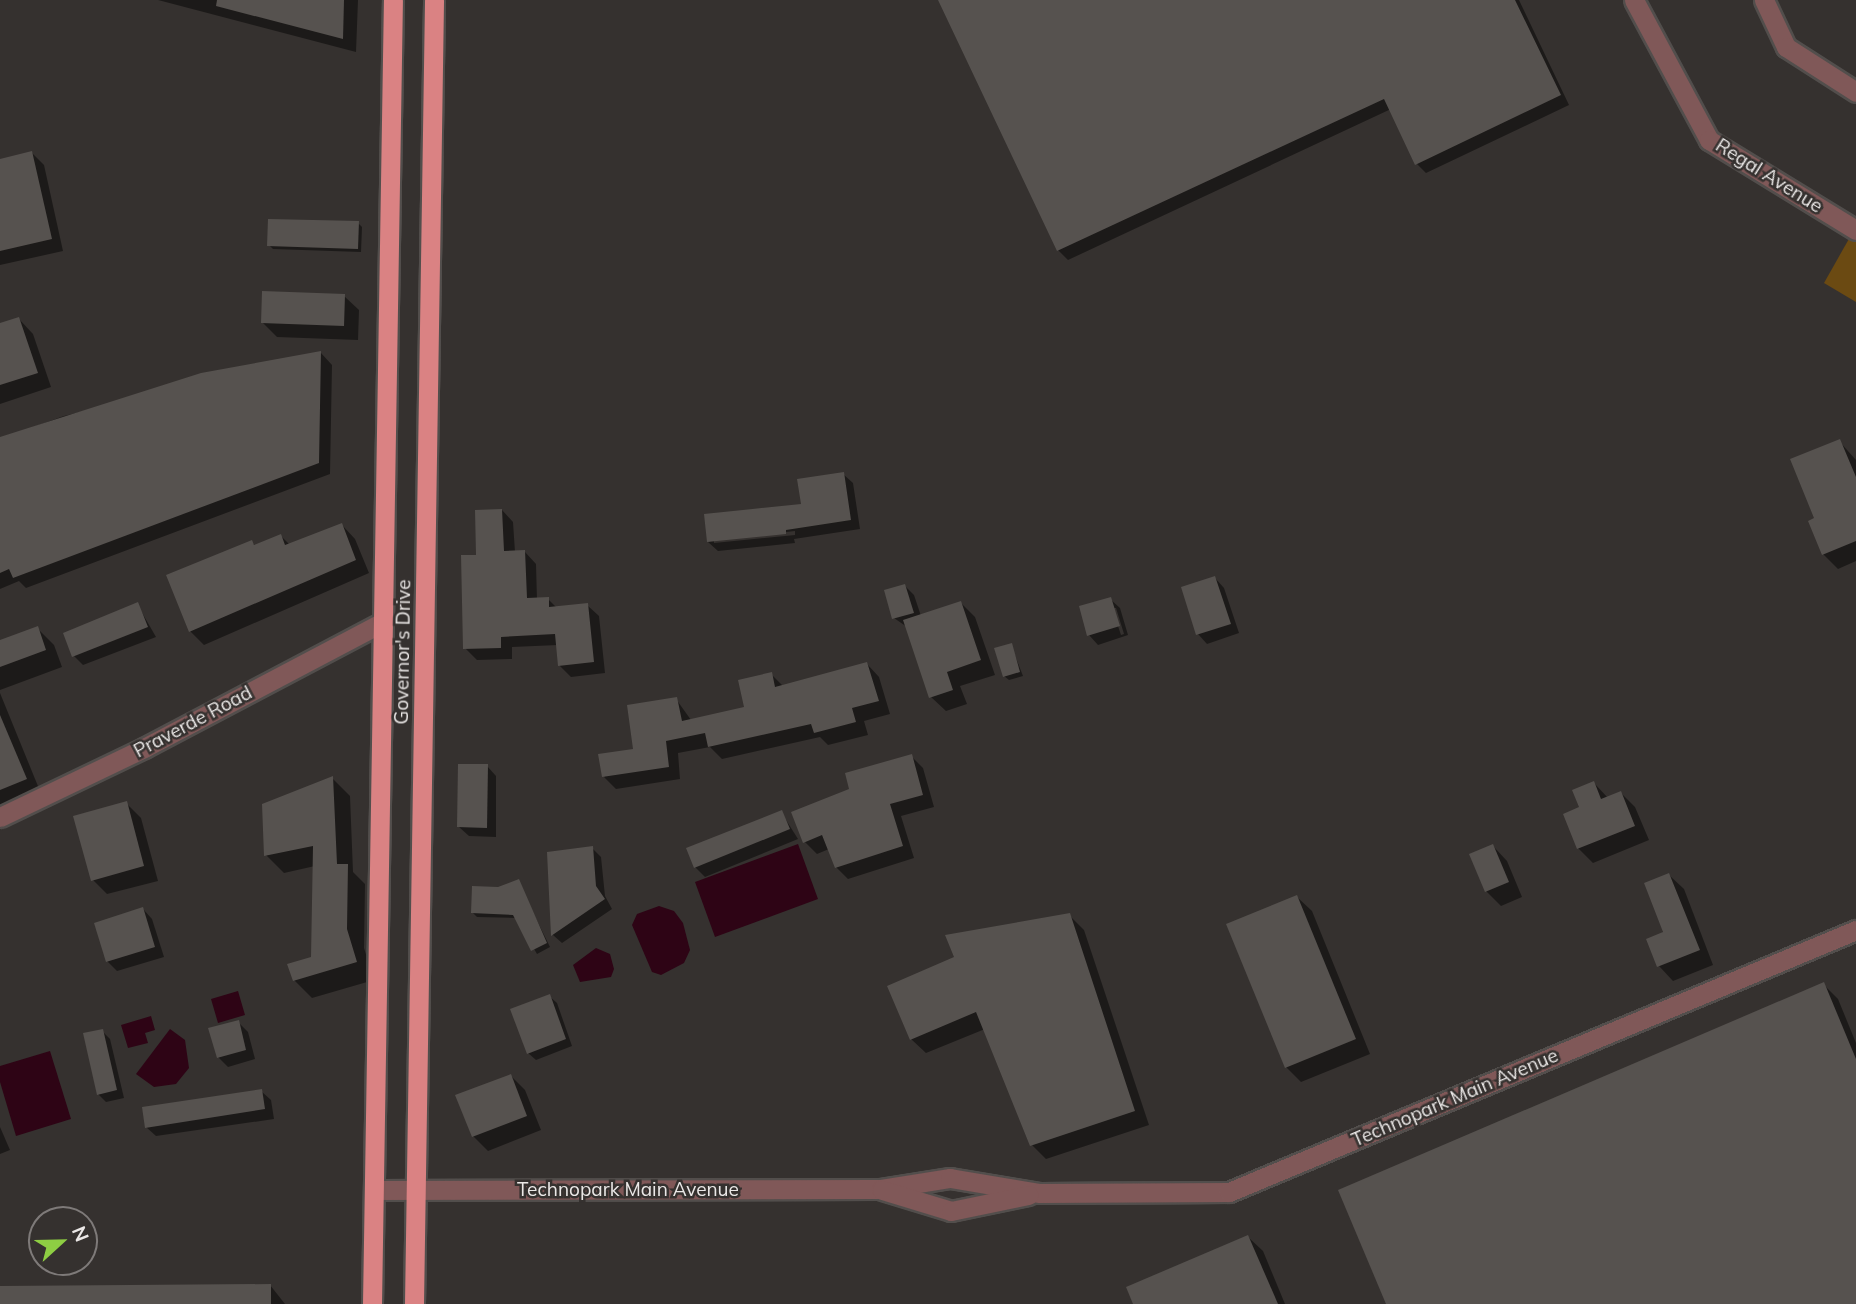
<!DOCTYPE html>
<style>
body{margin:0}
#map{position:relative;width:1856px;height:1304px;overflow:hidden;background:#35312f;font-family:Mulish,sans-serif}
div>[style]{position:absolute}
.green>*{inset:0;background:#6b4a12}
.water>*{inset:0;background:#2e0415}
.shadow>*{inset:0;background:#0007}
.building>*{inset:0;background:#56524f}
.roads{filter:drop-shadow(2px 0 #524e4c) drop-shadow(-2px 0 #524e4c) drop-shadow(0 2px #524e4c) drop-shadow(0 -2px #524e4c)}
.minor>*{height:19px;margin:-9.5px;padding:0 9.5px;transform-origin:9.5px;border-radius:9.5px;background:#805858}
.trunk>*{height:19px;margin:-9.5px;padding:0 9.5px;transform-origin:9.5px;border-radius:9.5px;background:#da8283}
span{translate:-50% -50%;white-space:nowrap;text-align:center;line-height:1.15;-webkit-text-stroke:5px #35312f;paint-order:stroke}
.street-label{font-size:19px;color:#ebe8e7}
.north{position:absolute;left:28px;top:1206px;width:70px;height:70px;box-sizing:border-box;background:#35312f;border:2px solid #7e7a79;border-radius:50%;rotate:68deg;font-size:19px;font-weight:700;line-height:28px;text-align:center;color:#ebe8e7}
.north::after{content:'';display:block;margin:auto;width:24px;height:32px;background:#8ece43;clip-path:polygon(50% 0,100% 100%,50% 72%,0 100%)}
</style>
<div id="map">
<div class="green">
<i style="clip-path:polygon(1850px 237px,1856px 240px,1856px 302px,1824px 283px)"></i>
</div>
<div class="water">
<i style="clip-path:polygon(798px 844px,818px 899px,715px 937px,695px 882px)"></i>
<i style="clip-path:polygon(659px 906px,674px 911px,683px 923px,690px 950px,684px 963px,661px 975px,652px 972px,632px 925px,637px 914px)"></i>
<i style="clip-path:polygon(596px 948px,610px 954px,614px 969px,611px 977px,580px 982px,573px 965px)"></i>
<i style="clip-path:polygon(238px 991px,245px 1015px,218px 1023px,211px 999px)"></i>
<i style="clip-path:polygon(151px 1016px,155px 1030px,145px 1033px,148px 1043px,128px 1048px,121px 1025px)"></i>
<i style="clip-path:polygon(170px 1029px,185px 1040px,189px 1068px,176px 1084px,154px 1087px,136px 1074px)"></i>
<i style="clip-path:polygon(50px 1051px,71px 1119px,16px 1136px,0 1082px,0 1066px)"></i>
</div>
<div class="shadow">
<i style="clip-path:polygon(158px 0,358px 0,356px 52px)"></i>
<i style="clip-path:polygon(940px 0,1519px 0,1569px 105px,1426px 173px,1417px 164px,1391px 109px,1068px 260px,1058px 250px)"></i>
<i style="clip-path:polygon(32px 153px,44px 165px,63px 251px,0 265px,0 160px)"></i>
<i style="clip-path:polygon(358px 223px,362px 227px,361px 252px,273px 249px,269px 245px)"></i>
<i style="clip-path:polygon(344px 296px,359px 310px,358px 340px,277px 337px,262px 322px)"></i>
<i style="clip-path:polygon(19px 319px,33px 334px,51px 387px,0 404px,0 325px)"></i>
<i style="clip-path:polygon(321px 353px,332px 365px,330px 474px,26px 588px,19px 581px,0 589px,0 439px,64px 416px)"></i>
<i style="clip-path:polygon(1839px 441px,1856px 460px,1856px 561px,1838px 569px,1823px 554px,1816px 519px)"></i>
<i style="clip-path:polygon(evenodd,843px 474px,853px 483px,860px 529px,794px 539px,795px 543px,718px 551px,708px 542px,803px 506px,843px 474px,795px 531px,795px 535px,714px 543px,714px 540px,795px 531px)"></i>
<i style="clip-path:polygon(502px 510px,513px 522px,515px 552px,525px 552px,536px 564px,537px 600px,548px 599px,557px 608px,587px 605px,599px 616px,605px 673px,571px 677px,560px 666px,558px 645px,512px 647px,512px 659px,477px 660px,465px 648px,478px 557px)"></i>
<i style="clip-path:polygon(342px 525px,355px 539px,369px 573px,204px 645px,190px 631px,252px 543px,256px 546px,281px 536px,290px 545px)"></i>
<i style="clip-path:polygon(1215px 578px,1224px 588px,1239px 633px,1207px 644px,1198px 634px)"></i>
<i style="clip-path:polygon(905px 586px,914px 595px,921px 616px,961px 603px,975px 617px,995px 675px,960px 686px,967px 704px,946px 711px,931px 697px,907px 627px,894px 618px)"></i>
<i style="clip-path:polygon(evenodd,1110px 599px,1120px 608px,1128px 635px,1098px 645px,1089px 635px,1110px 599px,1112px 608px,1116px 608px,1124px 634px,1121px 635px,1112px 608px)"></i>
<i style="clip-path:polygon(137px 604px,156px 637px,83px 665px,74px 656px)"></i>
<i style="clip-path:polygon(37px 628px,54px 645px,62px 667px,0 690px,0 642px)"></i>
<i style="clip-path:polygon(1011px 645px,1023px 676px,1009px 680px,1004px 676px)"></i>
<i style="clip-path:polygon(867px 664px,879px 677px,890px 714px,864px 721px,868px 735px,828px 745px,820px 737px,722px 759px,710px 747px,678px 753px,680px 779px,616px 789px,604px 777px,635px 751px,676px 699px,691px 720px,746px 708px,771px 674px,783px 686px)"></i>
<i style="clip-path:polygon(0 693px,42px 796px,0 813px)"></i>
<i style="clip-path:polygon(911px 756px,923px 768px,934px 807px,901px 816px,914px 858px,848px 879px,836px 867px,829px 849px,817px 854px,805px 842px,851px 790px)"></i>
<i style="clip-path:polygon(487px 766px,496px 776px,496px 837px,469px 836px,459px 827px)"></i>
<i style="clip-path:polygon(332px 778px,350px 796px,353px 872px,365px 884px,364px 948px,374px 980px,312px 998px,294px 980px,313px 958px,315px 866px,284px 873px,266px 855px)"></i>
<i style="clip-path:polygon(1594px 783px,1608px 798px,1621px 793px,1635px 807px,1649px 840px,1593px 863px,1578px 848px,1582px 808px)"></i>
<i style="clip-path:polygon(126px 803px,141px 818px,158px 881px,107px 894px,93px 880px)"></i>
<i style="clip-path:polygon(781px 812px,798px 839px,705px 877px,695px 867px)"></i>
<i style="clip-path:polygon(1493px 846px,1507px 861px,1522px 897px,1501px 906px,1486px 891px)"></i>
<i style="clip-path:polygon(592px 848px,601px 857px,605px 896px,612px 909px,562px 943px,553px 935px,549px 854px)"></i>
<i style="clip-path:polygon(1669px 875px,1684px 889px,1713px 965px,1673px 981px,1659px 966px)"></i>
<i style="clip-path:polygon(518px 882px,550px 947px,537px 954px,516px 918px,477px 917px,473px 913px,498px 889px)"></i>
<i style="clip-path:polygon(1297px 897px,1312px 911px,1370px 1054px,1301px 1082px,1286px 1067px)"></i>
<i style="clip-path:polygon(143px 909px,152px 919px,164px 957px,117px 971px,107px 961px)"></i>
<i style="clip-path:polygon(1069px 915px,1084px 930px,1149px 1125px,1046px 1159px,1032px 1145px,985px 1029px,926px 1053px,911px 1039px)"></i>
<i style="clip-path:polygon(1823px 984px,1838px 999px,1856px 1043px,1856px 1304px,1388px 1304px)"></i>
<i style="clip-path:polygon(549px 996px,557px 1003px,572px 1046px,536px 1060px,528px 1053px)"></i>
<i style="clip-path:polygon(238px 1022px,248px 1032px,255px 1059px,228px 1067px,218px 1057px)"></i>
<i style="clip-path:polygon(102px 1031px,110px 1039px,124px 1098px,106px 1102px,98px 1094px)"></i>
<i style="clip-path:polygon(511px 1076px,525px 1090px,541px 1130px,488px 1151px,473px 1136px)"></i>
<i style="clip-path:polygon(261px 1091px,271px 1100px,274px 1119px,156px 1136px,146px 1127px)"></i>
<i style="clip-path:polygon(0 1127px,10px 1150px,0 1154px)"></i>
<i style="clip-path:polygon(1248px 1237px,1263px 1251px,1285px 1304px,1135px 1304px)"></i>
<i style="clip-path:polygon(270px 1285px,285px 1304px,0 1304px,0 1288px)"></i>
</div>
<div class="building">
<i style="clip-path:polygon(217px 0,344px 0,343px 39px,216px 6px)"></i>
<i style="clip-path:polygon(938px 0,1515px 0,1561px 95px,1415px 165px,1384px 99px,1057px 251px)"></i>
<i style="clip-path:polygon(32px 151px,52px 239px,0 251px,0 159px)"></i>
<i style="clip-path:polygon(268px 219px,359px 221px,358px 249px,267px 246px)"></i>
<i style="clip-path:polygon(262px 291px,345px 294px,344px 326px,261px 323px)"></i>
<i style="clip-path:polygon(19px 317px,38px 373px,0 385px,0 323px)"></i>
<i style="clip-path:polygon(321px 351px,319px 463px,13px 578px,9px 569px,0 573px,0 437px,201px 373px)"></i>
<i style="clip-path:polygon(1840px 439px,1856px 477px,1856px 541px,1822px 555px,1808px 521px,1814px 518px,1790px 459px)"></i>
<i style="clip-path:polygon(844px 472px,851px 520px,786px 530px,786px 534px,707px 542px,704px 514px,801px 504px,797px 479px)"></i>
<i style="clip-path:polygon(502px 509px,504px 551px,525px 550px,527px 598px,549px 597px,549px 607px,588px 603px,594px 662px,558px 666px,555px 634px,501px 637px,501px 648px,463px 649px,461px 555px,476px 555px,475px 510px)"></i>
<i style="clip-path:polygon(342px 523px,356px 560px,189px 632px,166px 575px,252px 540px,254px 545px,281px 534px,285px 545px)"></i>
<i style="clip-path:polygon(1215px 576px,1231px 624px,1196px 635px,1181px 587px)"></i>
<i style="clip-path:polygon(905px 584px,914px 613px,892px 619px,884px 590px)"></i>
<i style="clip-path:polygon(1111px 597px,1120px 626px,1087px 636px,1079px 606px)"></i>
<i style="clip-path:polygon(961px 601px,981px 660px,947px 672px,953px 690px,929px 698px,903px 620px)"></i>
<i style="clip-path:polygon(138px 602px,148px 627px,72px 657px,63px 633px)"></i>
<i style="clip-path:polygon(38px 626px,46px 650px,0 667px,0 640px)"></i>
<i style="clip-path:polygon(1012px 643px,1020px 672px,1003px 677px,994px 648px)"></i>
<i style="clip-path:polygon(867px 662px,879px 701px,852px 708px,856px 722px,814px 733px,811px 724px,708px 747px,705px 733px,666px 741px,669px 767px,602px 777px,598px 754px,633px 749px,627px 705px,677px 697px,682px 721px,744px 707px,738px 680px,772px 672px,775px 687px)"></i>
<i style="clip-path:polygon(0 715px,27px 779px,0 790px)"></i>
<i style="clip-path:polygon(912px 754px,923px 795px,890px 804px,903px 846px,835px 868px,822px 835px,803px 843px,791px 812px,849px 789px,845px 773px)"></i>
<i style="clip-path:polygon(458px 764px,488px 764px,487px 828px,457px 827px)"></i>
<i style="clip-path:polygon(333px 776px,337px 864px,348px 864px,347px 929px,357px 962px,293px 981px,287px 964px,311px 957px,313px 846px,264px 856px,262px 804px)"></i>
<i style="clip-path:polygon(1594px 781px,1601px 799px,1621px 791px,1635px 826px,1577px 849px,1563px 814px,1579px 807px,1572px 790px)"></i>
<i style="clip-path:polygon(127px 801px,144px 866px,91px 881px,73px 816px)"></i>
<i style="clip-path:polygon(782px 810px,790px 829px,694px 868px,686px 848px)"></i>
<i style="clip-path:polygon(1493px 844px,1509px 882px,1485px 892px,1469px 854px)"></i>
<i style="clip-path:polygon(593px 846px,596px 886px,605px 899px,551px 936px,547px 852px)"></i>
<i style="clip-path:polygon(1669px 873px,1700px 950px,1657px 967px,1646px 939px,1663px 932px,1644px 883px)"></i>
<i style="clip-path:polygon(519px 879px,547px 943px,531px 951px,513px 915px,471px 913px,472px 886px,498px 887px)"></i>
<i style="clip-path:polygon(1297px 895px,1356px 1039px,1285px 1068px,1226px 924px)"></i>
<i style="clip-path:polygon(143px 907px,155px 947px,106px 962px,94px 923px)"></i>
<i style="clip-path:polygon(1070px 913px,1135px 1111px,1030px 1146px,976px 1012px,910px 1040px,887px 986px,954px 957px,945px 935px)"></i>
<i style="clip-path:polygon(1824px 982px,1856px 1059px,1856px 1304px,1386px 1304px,1338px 1190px)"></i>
<i style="clip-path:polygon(550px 994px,566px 1039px,527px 1054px,510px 1009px)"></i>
<i style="clip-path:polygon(239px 1020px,246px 1050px,217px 1058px,208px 1028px)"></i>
<i style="clip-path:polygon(103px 1029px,117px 1090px,97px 1095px,83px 1033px)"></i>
<i style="clip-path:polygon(511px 1074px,527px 1116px,472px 1137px,455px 1095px)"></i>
<i style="clip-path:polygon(262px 1089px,265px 1109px,145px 1128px,142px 1107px)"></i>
<i style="clip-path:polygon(1248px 1235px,1278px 1304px,1133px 1304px,1126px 1287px)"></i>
<i style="clip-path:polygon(271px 1284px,271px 1304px,0 1304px,0 1286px)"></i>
</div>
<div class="roads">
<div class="minor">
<i style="left:1634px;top:0;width:159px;rotate:61.8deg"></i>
<i style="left:1709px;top:140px;width:172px;rotate:31.5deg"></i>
<i style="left:1764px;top:0;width:52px;rotate:64.9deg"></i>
<i style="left:1786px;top:47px;width:83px;rotate:32.7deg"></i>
<i style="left:0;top:817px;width:160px;rotate:-25.6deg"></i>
<i style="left:144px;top:748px;width:270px;rotate:-27.8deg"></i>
<i style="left:374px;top:1190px;width:507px;rotate:-0.11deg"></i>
<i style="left:881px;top:1189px;width:70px;rotate:-9.1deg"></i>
<i style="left:950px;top:1178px;width:91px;rotate:9.5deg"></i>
<i style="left:1040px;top:1193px;width:189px;rotate:-0.3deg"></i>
<i style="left:1229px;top:1192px;width:680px;rotate:-22.68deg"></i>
<i style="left:882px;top:1190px;width:72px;rotate:16.9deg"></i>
<i style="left:951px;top:1211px;width:79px;rotate:-11.7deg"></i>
</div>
<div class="trunk">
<i style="left:372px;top:1304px;width:1304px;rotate:-89.08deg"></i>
<i style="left:414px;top:1304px;width:1304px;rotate:-89.12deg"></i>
</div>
</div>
<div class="street-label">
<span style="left:1769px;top:176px;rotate:32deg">Regal Avenue</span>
<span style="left:403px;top:652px;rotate:-89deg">Governor's Drive</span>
<span style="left:193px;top:722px;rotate:-28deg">Praverde Road</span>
<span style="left:1455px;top:1098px;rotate:-23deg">Technopark Main Avenue</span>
<span style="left:628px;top:1190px">Technopark Main Avenue</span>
</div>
<div class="north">N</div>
</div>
